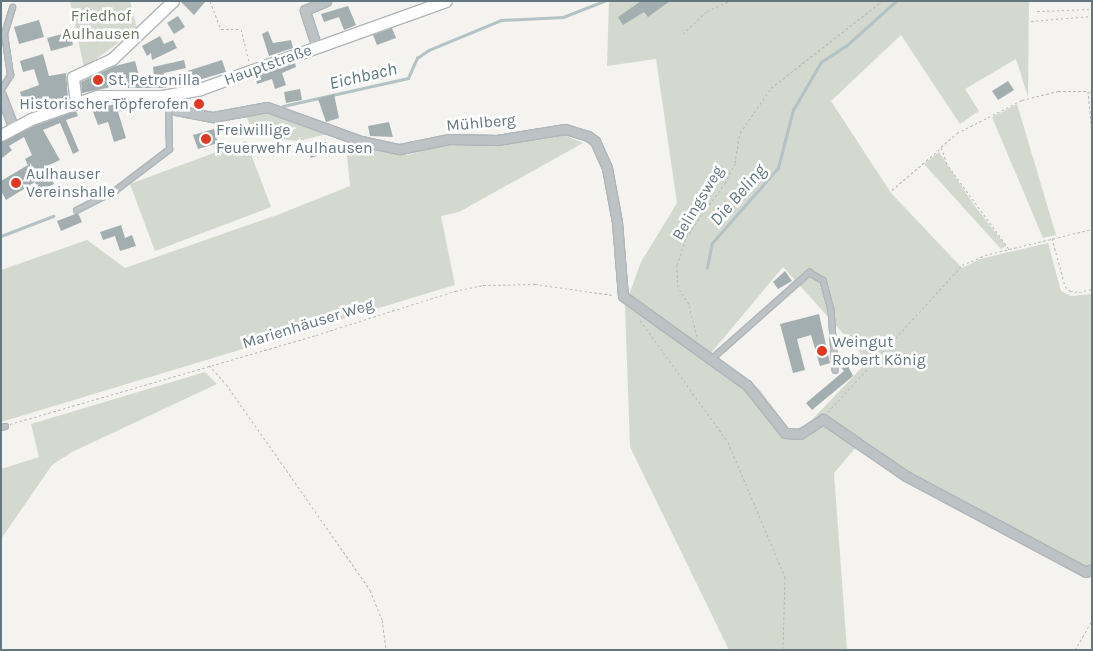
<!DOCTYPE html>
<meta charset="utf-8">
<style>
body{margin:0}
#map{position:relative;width:1093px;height:651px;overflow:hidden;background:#f4f3ef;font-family:Karla,sans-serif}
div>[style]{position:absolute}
.green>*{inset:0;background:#d3d9cf}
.stream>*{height:2.5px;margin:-1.25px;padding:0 1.25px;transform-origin:1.25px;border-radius:1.25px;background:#b3c2c4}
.building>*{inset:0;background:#a3aeb1}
.path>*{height:1px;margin-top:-0.5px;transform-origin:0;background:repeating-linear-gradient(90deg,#b7babc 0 2.5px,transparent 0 5px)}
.roads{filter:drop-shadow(1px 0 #afb6b9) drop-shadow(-1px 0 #afb6b9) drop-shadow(0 1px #afb6b9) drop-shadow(0 -1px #afb6b9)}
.lane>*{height:4.5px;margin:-2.25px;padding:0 2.25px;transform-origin:2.25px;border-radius:2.25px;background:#bdc2c4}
.street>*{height:9px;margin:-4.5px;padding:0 4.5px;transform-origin:4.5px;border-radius:4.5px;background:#bdc2c4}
.secondary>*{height:11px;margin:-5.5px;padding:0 5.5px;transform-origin:5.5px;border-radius:5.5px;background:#fff}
.dots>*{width:14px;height:14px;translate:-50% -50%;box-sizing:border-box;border:2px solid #fff;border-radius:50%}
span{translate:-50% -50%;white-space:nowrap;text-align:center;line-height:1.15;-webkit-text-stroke:5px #fff;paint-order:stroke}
.park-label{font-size:16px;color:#697861}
.street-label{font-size:16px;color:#637781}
.poi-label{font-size:16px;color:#637781}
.left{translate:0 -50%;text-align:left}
.right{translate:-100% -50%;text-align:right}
.water-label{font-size:18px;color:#5f7a7f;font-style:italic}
.frame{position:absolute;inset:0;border:2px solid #637781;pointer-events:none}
</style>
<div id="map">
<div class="green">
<i style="clip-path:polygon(70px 1px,130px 1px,137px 29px,84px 68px)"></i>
<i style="clip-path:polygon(evenodd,609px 1px,1029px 1px,1028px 97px,1016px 59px,965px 89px,979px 111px,960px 124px,901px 35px,831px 101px,891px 193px,962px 268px,980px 259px,1048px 243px,1061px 291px,1071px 296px,1092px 294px,1092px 564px,1085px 567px,907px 471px,863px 439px,834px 473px,847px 650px,729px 650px,630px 447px,625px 306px,641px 262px,677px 203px,656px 59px,607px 66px,609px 1px,783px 267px,868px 361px,807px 425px,795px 429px,788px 428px,759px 389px,711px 353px,783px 267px)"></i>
<i style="clip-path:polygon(1017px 104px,1056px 235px,1043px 238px,992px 117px)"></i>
<i style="clip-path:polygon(269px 112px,327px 133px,327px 134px,299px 141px,279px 139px,252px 131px,246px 115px)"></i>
<i style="clip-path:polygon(564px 135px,583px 143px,459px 212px,441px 216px,455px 285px,1px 422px,1px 270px,87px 240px,125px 268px,277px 215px,350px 186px,346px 144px,408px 155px,446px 144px,495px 146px)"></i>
<i style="clip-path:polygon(246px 141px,271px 207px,155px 251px,130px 184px)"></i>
<i style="clip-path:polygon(939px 152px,974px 205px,1006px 246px,1001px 249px,924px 164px)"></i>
<i style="clip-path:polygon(205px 372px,217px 384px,72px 452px,52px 465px,1px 539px,1px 469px,39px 457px,31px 424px)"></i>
</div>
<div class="stream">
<i style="left:283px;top:106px;width:128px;rotate:-12.6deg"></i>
<i style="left:408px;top:78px;width:22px;rotate:-66deg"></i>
<i style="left:417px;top:58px;width:14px;rotate:-34deg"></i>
<i style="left:429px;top:50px;width:78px;rotate:-22.6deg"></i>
<i style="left:501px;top:20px;width:62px;rotate:-2.8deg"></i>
<i style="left:563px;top:17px;width:44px;rotate:-21.3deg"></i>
<i style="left:1px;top:236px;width:56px;rotate:-21deg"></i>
<i style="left:707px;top:268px;width:25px;rotate:-79deg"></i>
<i style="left:712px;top:243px;width:100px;rotate:-48.7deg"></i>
<i style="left:778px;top:168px;width:60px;rotate:-75.5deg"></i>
<i style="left:793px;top:110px;width:56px;rotate:-59.7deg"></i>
<i style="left:821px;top:62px;width:30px;rotate:-33deg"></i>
<i style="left:846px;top:46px;width:67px;rotate:-42deg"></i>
</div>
<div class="building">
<i style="clip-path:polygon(180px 1px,206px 1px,194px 15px)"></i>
<i style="clip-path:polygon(641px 1px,670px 1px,648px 17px,644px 12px,623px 25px,618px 17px)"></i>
<i style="clip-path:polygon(348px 6px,356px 25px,344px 30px,339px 17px,324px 22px,321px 14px)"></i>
<i style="clip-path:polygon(178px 16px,185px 27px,174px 34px,167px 23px)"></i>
<i style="clip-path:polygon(39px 20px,44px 37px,19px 44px,14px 27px)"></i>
<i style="clip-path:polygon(392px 28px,396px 38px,377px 45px,373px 35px)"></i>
<i style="clip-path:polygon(268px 31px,273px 43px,291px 40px,293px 48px,269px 56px,262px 34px)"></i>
<i style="clip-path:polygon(70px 32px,73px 45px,51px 51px,47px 38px)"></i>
<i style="clip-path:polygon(160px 36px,164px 44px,173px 40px,177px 48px,152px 60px,151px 53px,147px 56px,142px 46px)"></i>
<i style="clip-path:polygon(43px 54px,49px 76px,66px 73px,68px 98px,37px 109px,33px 99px,23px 102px,20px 92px,39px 85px,34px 69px,23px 72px,20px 61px)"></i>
<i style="clip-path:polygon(184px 60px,186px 68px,164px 73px,166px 88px,128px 88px,127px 78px,107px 88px,82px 93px,81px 82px,115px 66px,135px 61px,139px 76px,154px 75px,153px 67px)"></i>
<i style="clip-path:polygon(222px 60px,226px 72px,185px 84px,181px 73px)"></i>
<i style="clip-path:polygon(295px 63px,296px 67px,282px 73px,286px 85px,275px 89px,272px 79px,257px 84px,255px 77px)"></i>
<i style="clip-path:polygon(1008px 81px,1014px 90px,998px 100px,992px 91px)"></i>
<i style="clip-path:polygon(300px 89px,302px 100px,286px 103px,284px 92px)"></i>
<i style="clip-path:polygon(334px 94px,339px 118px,326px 122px,318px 99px)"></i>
<i style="clip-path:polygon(103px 104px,114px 105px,146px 104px,118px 112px,126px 138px,114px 142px,108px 122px,98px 125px,92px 109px)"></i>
<i style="clip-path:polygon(76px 111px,78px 116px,66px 120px,79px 151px,73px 154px,60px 123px,43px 130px,60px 160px,47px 166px,54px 184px,39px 191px,35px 182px,6px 200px,1px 191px,1px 181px,28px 165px,25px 159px,32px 155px,24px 137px,9px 146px,12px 150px,1px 159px,1px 142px,34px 126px)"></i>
<i style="clip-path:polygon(389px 122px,393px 137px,370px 136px,368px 126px)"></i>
<i style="clip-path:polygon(214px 129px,218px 143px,198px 149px,193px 135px)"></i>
<i style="clip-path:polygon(326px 142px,330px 151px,311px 158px,308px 148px)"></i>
<i style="clip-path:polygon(78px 213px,82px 222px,61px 231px,57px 221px)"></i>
<i style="clip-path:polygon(121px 225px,125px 238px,132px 235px,136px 246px,120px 251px,115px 236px,103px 240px,100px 232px)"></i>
<i style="clip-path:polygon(785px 271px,792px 281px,778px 289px,773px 282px)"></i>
<i style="clip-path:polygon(819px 314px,830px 363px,820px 366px,811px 335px,797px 339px,805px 370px,793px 373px,780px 324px)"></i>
<i style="clip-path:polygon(845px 360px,853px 376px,812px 410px,806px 403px,844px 371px,839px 365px)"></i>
</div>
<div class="path">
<i style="left:210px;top:1px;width:30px;rotate:69deg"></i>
<i style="left:221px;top:29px;width:20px"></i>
<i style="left:241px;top:29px;width:33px;rotate:76deg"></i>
<i style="left:1037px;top:11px;width:55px;rotate:-2.1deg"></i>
<i style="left:1031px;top:21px;width:61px;rotate:-4.7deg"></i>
<i style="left:683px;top:34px;width:33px;rotate:-44deg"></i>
<i style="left:707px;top:11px;width:24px;rotate:-24deg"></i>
<i style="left:1092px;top:92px;width:4px;rotate:-166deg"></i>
<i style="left:1088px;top:91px;width:42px;rotate:84.6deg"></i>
<i style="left:892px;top:190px;width:65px;rotate:-40.6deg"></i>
<i style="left:1052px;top:238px;width:50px;rotate:74.8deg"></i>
<i style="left:1065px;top:286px;width:7px;rotate:45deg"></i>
<i style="left:1070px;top:291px;width:9px;rotate:6deg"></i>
<i style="left:1079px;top:292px;width:13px;rotate:-13deg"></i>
<i style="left:1009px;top:249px;width:105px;rotate:-126.1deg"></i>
<i style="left:947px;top:164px;width:18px;rotate:-109deg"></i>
<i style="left:941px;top:147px;width:21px;rotate:-41deg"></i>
<i style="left:957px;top:133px;width:73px;rotate:-26.9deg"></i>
<i style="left:1022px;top:100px;width:37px;rotate:-14deg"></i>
<i style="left:1058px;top:91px;width:30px"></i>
<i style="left:640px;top:320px;width:150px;rotate:54.2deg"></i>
<i style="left:728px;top:442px;width:147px;rotate:67.1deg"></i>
<i style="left:785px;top:577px;width:73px;rotate:91.6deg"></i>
<i style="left:697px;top:337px;width:34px;rotate:-104deg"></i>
<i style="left:689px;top:304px;width:20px;rotate:-123deg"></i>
<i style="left:678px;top:287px;width:22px;rotate:-93deg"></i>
<i style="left:677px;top:265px;width:29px;rotate:-72deg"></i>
<i style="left:686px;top:237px;width:67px;rotate:-54.2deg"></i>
<i style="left:725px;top:183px;width:22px;rotate:-63deg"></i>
<i style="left:735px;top:163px;width:30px;rotate:-81deg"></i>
<i style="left:740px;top:133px;width:55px;rotate:-55.4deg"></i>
<i style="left:771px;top:88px;width:141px;rotate:-38.1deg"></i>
<i style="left:209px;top:365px;width:25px;rotate:48deg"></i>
<i style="left:226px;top:384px;width:251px;rotate:55deg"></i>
<i style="left:370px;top:590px;width:32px;rotate:68deg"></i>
<i style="left:382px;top:620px;width:30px;rotate:82deg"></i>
<i style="left:828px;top:412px;width:199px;rotate:-47.6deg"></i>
<i style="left:962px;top:265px;width:25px;rotate:-23deg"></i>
<i style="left:985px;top:255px;width:110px;rotate:-13.7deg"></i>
<i style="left:10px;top:424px;width:319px;rotate:-16.2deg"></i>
<i style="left:316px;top:335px;width:146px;rotate:-17.6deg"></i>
<i style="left:455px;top:291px;width:29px;rotate:-12deg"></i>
<i style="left:483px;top:285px;width:52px;rotate:-1.1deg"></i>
<i style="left:535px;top:284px;width:79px;rotate:8deg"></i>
<i style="left:1075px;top:650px;width:34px;rotate:-60deg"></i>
</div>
<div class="roads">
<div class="lane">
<i style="left:1px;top:89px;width:17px;rotate:-57deg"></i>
<i style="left:10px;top:75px;width:41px;rotate:-98.3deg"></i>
<i style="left:4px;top:34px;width:28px;rotate:-73deg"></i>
<i style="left:76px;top:210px;width:44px;rotate:-27.1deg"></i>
<i style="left:115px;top:190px;width:68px;rotate:-37.2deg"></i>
<i style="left:169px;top:149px;width:44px;rotate:-91.3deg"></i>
<i style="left:712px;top:358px;width:130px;rotate:-41.6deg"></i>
<i style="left:809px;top:272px;width:16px;rotate:30deg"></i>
<i style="left:823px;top:280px;width:30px;rotate:75deg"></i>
<i style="left:831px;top:309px;width:61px;rotate:86.2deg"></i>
<i style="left:1px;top:427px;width:4px;rotate:-14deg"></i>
</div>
<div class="street">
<i style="left:317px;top:48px;width:40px;rotate:-108deg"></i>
<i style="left:305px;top:10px;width:23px;rotate:-23deg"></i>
<i style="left:1px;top:95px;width:33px;rotate:69deg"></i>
<i style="left:162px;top:96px;width:11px;rotate:56deg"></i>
<i style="left:168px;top:105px;width:9px;rotate:32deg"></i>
<i style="left:176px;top:110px;width:38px;rotate:11deg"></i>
<i style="left:213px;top:117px;width:55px;rotate:-10.5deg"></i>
<i style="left:267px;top:107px;width:100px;rotate:19.9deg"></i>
<i style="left:361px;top:141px;width:40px;rotate:12deg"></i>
<i style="left:400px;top:149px;width:50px;rotate:-11.5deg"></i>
<i style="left:449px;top:139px;width:48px;rotate:1.2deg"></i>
<i style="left:497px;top:140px;width:69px;rotate:-9.2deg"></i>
<i style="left:565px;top:129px;width:24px;rotate:17deg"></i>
<i style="left:588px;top:136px;width:9px;rotate:36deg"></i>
<i style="left:595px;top:141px;width:30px;rotate:66deg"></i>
<i style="left:607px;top:168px;width:55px;rotate:79.5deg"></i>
<i style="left:617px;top:222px;width:74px;rotate:85.4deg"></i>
<i style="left:623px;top:296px;width:153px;rotate:35.7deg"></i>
<i style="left:747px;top:385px;width:61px;rotate:51.6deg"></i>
<i style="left:785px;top:433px;width:15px;rotate:4deg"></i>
<i style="left:800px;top:434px;width:27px;rotate:-33deg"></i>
<i style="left:823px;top:419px;width:101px;rotate:34.5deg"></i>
<i style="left:906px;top:476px;width:204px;rotate:28.1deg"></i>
<i style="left:1086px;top:572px;width:7px;rotate:-27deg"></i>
</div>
<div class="secondary">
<i style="left:76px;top:103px;width:26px;rotate:-97deg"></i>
<i style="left:73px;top:77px;width:43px;rotate:-24.8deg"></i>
<i style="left:112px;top:59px;width:84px;rotate:-43.6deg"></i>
<i style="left:1px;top:135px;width:34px;rotate:-28deg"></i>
<i style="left:31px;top:119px;width:70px;rotate:-19.2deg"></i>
<i style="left:97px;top:96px;width:65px"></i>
<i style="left:162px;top:96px;width:39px;rotate:-10deg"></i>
<i style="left:200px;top:89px;width:261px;rotate:-19.7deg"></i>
</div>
</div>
<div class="dots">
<i style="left:98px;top:80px;background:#e23822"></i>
<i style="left:199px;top:104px;background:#e23822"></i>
<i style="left:206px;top:139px;background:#e23822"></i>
<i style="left:16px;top:183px;background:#e23822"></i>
<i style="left:822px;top:351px;background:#e23822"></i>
</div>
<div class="park-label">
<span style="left:101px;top:25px">Friedhof<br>Aulhausen</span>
</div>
<div class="street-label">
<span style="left:268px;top:65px;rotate:-20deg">Hauptstraße</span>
<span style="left:481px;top:123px;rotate:-5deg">Mühlberg</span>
<span style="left:698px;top:203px;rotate:-59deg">Belingsweg</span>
<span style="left:308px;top:324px;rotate:-17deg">Marienhäuser Weg</span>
</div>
<div class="poi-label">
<span class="left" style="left:108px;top:80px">St. Petronilla</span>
<span class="right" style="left:189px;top:104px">Historischer Töpferofen</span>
<span class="left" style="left:216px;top:139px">Freiwillige<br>Feuerwehr Aulhausen</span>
<span class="left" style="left:26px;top:183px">Aulhauser<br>Vereinshalle</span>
<span class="left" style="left:832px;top:351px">Weingut<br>Robert König</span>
</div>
<div class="water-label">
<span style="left:363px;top:76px;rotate:-13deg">Eichbach</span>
<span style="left:738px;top:195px;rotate:-49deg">Die Beling</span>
</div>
<div class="frame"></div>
</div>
